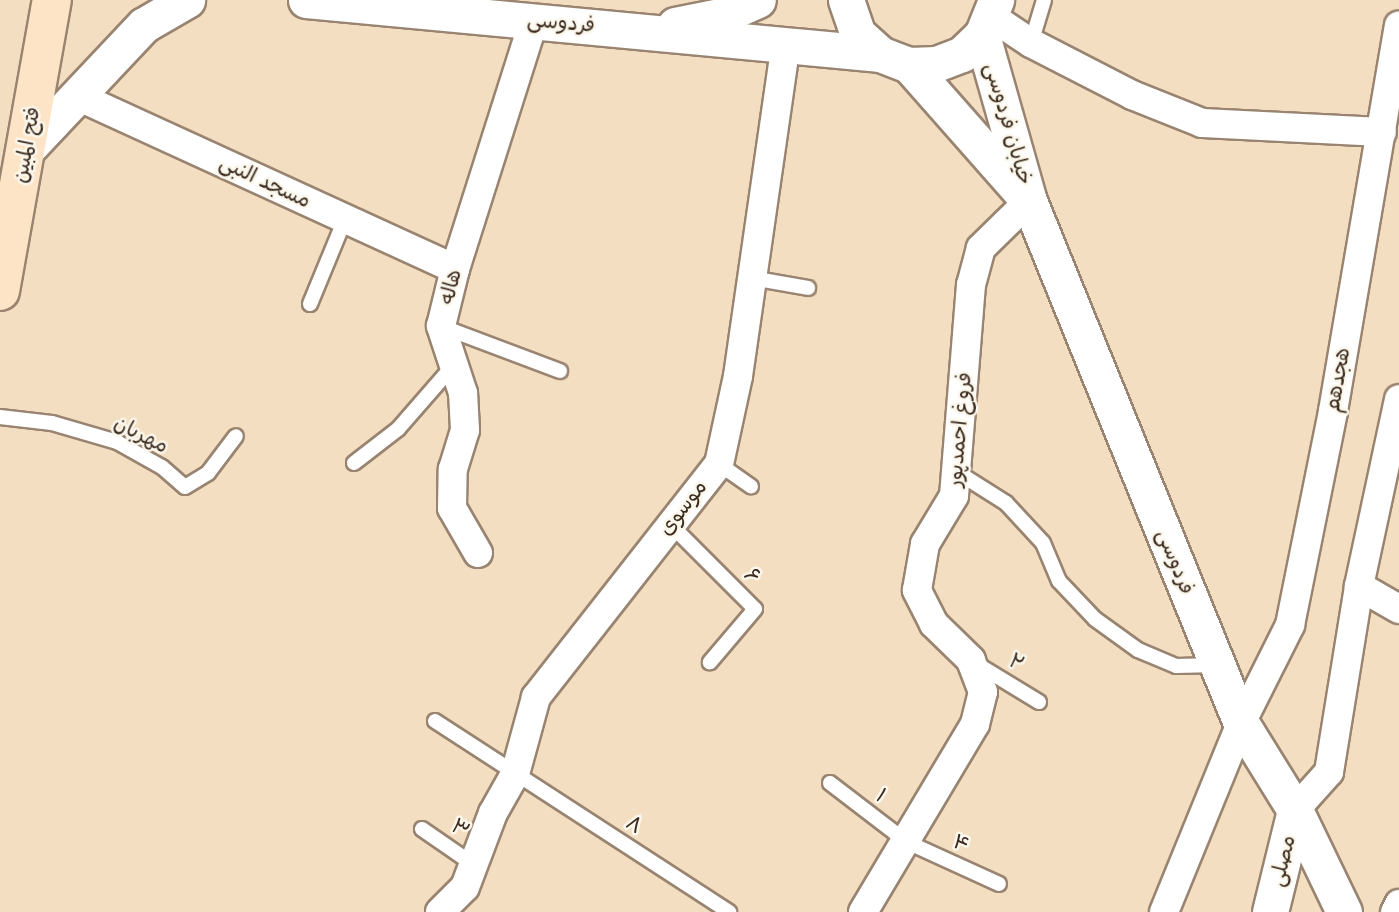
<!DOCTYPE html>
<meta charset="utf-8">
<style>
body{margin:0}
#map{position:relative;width:1399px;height:912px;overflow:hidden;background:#f4dec1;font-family:"Balsamiq Sans","Playpen Sans Arabic",sans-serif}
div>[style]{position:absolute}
.roads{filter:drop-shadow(2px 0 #988470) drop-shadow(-2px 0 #988470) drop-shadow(0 2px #988470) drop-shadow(0 -2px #988470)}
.service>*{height:14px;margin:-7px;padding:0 7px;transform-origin:7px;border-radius:7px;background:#fff}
.minor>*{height:28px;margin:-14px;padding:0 14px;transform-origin:14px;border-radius:14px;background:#fff}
.tertiary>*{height:35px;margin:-17.5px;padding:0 17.5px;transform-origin:17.5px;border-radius:17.5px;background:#fff}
.secondary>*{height:38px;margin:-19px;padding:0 19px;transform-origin:19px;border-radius:19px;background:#fee4c6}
span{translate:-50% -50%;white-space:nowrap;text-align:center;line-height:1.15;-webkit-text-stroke:5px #fbf7ec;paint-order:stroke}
.street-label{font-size:21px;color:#3b2a1e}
</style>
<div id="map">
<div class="roads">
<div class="service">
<i style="left:1031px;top:43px;width:45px;rotate:-73.2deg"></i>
<i style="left:752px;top:278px;width:57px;rotate:10.1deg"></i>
<i style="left:310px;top:304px;width:92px;rotate:-67.6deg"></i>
<i style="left:443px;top:327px;width:125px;rotate:20.6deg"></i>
<i style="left:0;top:417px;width:52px;rotate:6.6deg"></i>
<i style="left:52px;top:423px;width:68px;rotate:16.3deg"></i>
<i style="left:117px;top:442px;width:51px;rotate:29.1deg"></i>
<i style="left:162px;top:467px;width:30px;rotate:41deg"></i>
<i style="left:185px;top:487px;width:27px;rotate:-31deg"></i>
<i style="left:208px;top:473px;width:46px;rotate:-52.9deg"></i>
<i style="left:354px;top:463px;width:56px;rotate:-37.7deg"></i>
<i style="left:398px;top:429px;width:84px;rotate:-48.9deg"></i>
<i style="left:719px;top:464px;width:39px;rotate:35deg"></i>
<i style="left:957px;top:472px;width:58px;rotate:32.3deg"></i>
<i style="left:1006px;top:503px;width:54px;rotate:47.2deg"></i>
<i style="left:1043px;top:543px;width:41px;rotate:67.2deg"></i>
<i style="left:1059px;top:581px;width:52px;rotate:46.5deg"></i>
<i style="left:1095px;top:619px;width:53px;rotate:35.8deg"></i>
<i style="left:1138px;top:650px;width:41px;rotate:22.8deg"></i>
<i style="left:1176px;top:666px;width:41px;rotate:-1.4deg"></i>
<i style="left:670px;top:524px;width:120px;rotate:45deg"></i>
<i style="left:755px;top:609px;width:70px;rotate:130.3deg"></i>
<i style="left:975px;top:663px;width:75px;rotate:31.4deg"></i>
<i style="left:435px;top:721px;width:351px;rotate:33deg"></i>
<i style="left:830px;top:783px;width:97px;rotate:37.5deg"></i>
<i style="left:907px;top:842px;width:101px;rotate:24.5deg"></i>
<i style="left:422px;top:829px;width:63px;rotate:34.7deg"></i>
</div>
<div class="minor">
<i style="left:992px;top:17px;width:47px;rotate:33.7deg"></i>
<i style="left:1031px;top:43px;width:114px;rotate:27.2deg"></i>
<i style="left:1132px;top:95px;width:75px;rotate:21.8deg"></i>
<i style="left:1202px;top:123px;width:180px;rotate:2.9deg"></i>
<i style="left:75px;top:95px;width:418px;rotate:24.6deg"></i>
<i style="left:478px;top:553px;width:52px;rotate:-120deg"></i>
<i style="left:452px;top:508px;width:39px;rotate:-89deg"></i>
<i style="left:453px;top:469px;width:41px;rotate:-72.9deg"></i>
<i style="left:465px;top:430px;width:37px;rotate:-93deg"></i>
<i style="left:463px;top:393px;width:71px;rotate:-108.2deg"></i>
<i style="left:441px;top:326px;width:59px;rotate:-76.2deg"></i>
<i style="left:455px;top:269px;width:261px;rotate:-72.4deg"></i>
<i style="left:1359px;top:586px;width:46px;rotate:29.9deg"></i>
<i style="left:1295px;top:810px;width:51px;rotate:-48.2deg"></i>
<i style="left:1329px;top:772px;width:188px;rotate:-80.8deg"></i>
<i style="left:1359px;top:586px;width:191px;rotate:-77.9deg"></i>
<i style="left:440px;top:912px;width:35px;rotate:-45deg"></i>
<i style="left:465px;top:887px;width:79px;rotate:-69.3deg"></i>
<i style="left:493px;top:813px;width:45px;rotate:-60.6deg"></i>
<i style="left:515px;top:774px;width:80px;rotate:-74.7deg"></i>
<i style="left:536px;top:697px;width:296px;rotate:-51.9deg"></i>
<i style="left:719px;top:464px;width:90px;rotate:-77.8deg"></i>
<i style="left:738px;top:376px;width:331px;rotate:-81.8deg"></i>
<i style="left:863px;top:912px;width:219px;rotate:-59.2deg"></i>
<i style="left:975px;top:724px;width:33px;rotate:-76deg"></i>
<i style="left:983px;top:692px;width:34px;rotate:-111deg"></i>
<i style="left:971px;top:660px;width:52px;rotate:-135.8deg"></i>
<i style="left:934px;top:624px;width:38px;rotate:-117deg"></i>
<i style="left:917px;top:590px;width:47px;rotate:-80.1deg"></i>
<i style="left:925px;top:544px;width:56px;rotate:-58.9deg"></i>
<i style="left:954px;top:496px;width:212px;rotate:-85.4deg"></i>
<i style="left:971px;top:285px;width:38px;rotate:-75deg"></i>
<i style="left:981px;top:248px;width:67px;rotate:-44.4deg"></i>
<i style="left:1164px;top:912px;width:204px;rotate:-67.8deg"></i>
<i style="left:1241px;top:723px;width:110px;rotate:-63.4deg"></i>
<i style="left:1290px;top:625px;width:218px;rotate:-78.6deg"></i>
<i style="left:1333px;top:411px;width:391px;rotate:-80.3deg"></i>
<i style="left:1395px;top:912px;width:9px;rotate:-63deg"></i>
</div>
<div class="tertiary">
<i style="left:306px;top:0;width:577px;rotate:5.37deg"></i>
<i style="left:846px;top:0;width:36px;rotate:71deg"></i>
<i style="left:858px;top:34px;width:30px;rotate:42deg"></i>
<i style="left:880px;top:54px;width:31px;rotate:21deg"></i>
<i style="left:909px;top:65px;width:27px;rotate:-2deg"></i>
<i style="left:936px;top:64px;width:28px;rotate:-21deg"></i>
<i style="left:962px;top:54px;width:28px;rotate:-44deg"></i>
<i style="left:982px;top:35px;width:38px;rotate:-68deg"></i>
<i style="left:675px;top:25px;width:50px;rotate:-11.5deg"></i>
<i style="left:724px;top:15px;width:37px;rotate:-24deg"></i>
<i style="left:982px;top:35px;width:173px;rotate:74.2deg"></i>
<i style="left:1029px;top:201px;width:563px;rotate:67.9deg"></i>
<i style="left:1241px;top:723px;width:102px;rotate:58.2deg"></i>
<i style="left:1295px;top:810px;width:113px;rotate:64.3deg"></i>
<i style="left:909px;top:65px;width:171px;rotate:48.6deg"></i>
<i style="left:27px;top:149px;width:170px;rotate:-46.7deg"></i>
<i style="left:144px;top:25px;width:50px;rotate:-30.2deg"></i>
<i style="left:1270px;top:912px;width:105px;rotate:-76.2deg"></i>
</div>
<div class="secondary">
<i style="left:0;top:291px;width:296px;rotate:-79.9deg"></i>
</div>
</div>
<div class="street-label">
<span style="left:561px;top:23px;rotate:5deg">فردوسی</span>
<span style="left:1008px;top:124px;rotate:74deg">خیابان فردوسی</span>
<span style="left:27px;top:145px;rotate:-80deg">فتح المبین</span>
<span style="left:265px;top:182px;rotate:25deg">مسجد النبی</span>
<span style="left:451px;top:287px;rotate:-76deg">هاله</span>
<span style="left:1338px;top:380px;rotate:-80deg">هجدهم</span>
<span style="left:960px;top:430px;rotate:-85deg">فروغ احمدپور</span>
<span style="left:141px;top:435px;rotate:27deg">مهربان</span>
<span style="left:683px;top:508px;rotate:-52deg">موسوی</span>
<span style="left:1175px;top:562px;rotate:68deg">فردوسی</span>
<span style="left:752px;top:576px;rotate:45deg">۶</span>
<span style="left:1016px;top:663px;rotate:31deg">۲</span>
<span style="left:881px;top:796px;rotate:38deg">۱</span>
<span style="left:634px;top:825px;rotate:33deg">۸</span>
<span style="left:460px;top:829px;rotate:34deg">۳</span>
<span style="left:961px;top:844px;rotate:25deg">۴</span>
<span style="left:1283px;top:861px;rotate:-76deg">مصلی</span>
</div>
</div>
